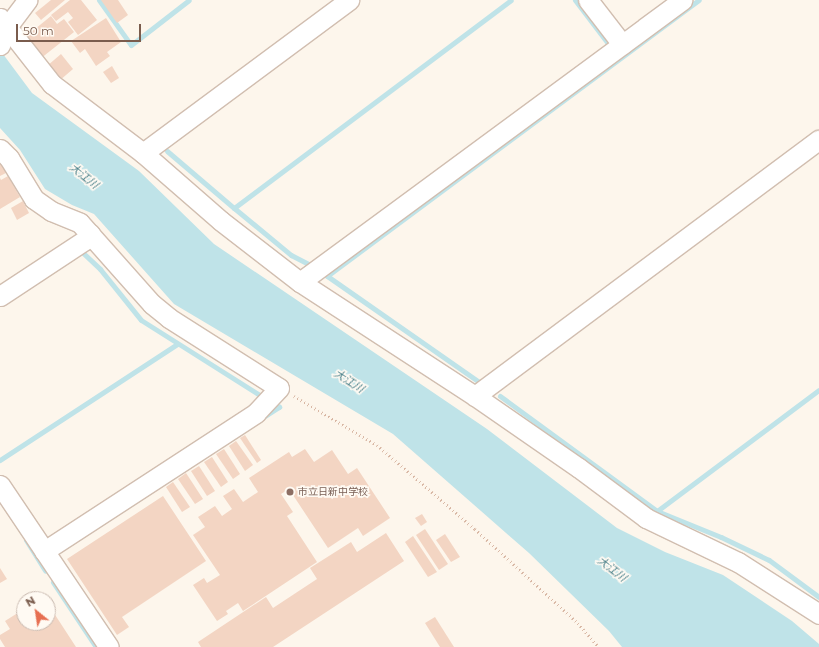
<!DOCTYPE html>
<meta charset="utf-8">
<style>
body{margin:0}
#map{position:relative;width:819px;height:647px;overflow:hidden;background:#fdf6ec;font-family:Montserrat,"Noto Sans JP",sans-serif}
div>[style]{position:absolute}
.water>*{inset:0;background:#bfe3e8}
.stream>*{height:5px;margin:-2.5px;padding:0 2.5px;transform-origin:2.5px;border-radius:2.5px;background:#bfe3e8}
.building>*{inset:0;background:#f3d5c3}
.path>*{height:2.5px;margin-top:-1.25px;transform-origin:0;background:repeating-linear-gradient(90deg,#d9b8a5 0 1px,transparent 0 4px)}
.roads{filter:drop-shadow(1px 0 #d1beb0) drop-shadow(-1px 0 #d1beb0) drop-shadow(0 1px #d1beb0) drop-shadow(0 -1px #d1beb0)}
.minor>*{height:19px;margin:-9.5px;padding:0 9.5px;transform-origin:9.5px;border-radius:9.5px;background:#fff}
.dots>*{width:11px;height:11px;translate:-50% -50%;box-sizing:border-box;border:2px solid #fffaf3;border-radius:50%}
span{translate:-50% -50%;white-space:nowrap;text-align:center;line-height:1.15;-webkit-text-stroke:3.5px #fffaf3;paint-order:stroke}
.education-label{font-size:10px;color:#785e54}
.left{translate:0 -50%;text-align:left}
.water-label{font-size:11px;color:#437c86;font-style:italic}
.north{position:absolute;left:16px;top:591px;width:40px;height:40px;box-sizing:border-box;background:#fffaf3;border:1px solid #cabbb1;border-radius:50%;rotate:330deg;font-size:11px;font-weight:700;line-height:16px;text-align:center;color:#7a5c4d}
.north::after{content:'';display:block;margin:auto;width:14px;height:18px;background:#e76f51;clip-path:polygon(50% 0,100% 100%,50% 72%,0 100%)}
.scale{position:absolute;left:16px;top:24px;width:125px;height:18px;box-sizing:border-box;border:2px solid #7a5c4d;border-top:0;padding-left:5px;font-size:12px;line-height:14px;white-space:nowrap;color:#7a5c4d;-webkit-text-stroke:3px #fffaf3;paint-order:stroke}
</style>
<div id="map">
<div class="water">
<i style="clip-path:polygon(0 50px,32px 93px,139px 171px,214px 244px,487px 429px,617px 528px,665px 552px,723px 575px,792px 621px,819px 644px,819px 647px,622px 647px,609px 631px,529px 553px,393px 434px,174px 304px,94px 214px,72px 205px,45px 189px,20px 150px,0 128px)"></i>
</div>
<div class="stream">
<i style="left:99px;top:0;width:55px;rotate:54.6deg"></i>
<i style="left:131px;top:45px;width:73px;rotate:-37.8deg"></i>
<i style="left:575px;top:0;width:53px;rotate:52.7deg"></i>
<i style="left:167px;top:151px;width:88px;rotate:40.4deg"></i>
<i style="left:234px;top:208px;width:346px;rotate:-36.9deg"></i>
<i style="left:234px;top:208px;width:74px;rotate:39.5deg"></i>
<i style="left:291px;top:255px;width:18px;rotate:27deg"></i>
<i style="left:82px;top:252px;width:25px;rotate:43deg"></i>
<i style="left:100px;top:269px;width:65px;rotate:51.2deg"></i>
<i style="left:141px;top:320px;width:142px;rotate:32.3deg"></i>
<i style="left:482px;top:384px;width:189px;rotate:-145.1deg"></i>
<i style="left:327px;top:276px;width:463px;rotate:-36.6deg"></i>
<i style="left:500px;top:396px;width:195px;rotate:36.2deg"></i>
<i style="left:657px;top:511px;width:69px;rotate:22.1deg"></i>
<i style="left:721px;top:537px;width:53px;rotate:25.6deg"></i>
<i style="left:769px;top:560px;width:62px;rotate:36.5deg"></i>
<i style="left:265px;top:416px;width:17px;rotate:-33deg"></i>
<i style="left:279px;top:407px;width:6px;rotate:-149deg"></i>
<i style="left:0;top:460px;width:212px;rotate:-33.2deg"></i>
<i style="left:657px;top:511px;width:202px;rotate:-36.8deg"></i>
<i style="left:26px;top:540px;width:36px;rotate:58deg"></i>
<i style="left:53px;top:582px;width:78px;rotate:56.5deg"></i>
</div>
<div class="building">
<i style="clip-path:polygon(51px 0,65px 0,41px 20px,35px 13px)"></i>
<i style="clip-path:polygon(70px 0,81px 0,97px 20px,78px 35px,68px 22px,73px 18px,68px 12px,56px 21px,51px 15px)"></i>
<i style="clip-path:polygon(101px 0,118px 0,128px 15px,117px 23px)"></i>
<i style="clip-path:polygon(51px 16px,57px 24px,64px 19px,74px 32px,40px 59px,24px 38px)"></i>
<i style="clip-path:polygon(106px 18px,121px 42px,107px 52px,110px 56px,96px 66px,85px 49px,80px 53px,71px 41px)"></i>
<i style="clip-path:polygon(61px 54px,73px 69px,59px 81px,47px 66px)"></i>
<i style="clip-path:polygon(112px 66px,119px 78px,111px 83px,103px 72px)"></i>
<i style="clip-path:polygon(0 161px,6px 173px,0 176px)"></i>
<i style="clip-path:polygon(8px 176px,20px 197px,0 209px,0 178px,1px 180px)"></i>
<i style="clip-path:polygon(23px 201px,29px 213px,17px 220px,11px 208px)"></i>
<i style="clip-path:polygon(245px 435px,261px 460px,257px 463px,240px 438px)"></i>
<i style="clip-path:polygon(236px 441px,253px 465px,245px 471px,229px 446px)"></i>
<i style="clip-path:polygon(224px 449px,240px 474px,233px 479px,216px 454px)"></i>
<i style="clip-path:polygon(305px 449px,314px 462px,332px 450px,348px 474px,357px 468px,390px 518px,363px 536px,358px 528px,328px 548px,289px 489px,281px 494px,293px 512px,287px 516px,317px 562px,243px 611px,238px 603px,226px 611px,228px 614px,217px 621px,193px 585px,204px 578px,207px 583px,220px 575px,193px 535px,205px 527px,198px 517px,215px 506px,222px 516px,232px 509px,223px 496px,234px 489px,243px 502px,258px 492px,249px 478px,289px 452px,292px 457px)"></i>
<i style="clip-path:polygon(212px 457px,228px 482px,221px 487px,204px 462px)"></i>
<i style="clip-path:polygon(199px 466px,215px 491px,207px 496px,191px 471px)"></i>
<i style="clip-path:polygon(186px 473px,203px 499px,195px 504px,178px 479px)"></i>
<i style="clip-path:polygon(173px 482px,190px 507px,182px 512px,166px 487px)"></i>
<i style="clip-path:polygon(163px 496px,206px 561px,122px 617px,129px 627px,117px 635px,67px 559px)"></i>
<i style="clip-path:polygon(422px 514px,427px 522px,421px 526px,415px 518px)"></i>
<i style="clip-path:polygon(425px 529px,448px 564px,439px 570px,416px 535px)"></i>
<i style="clip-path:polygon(386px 533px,404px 561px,273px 647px,201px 647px,198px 642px,266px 597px,273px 608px,317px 579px,310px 568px,351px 542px,357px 552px)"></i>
<i style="clip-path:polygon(445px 534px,460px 557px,451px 562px,436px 540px)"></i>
<i style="clip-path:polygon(413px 536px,437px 572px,428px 577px,405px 542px)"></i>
<i style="clip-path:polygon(0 568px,7px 579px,0 583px)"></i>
<i style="clip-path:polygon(48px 604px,76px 647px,5px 647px,0 639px,0 635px,10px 629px,5px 621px,24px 609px,24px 623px,48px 623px)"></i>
<i style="clip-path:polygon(435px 617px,454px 647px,440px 647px,425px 623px)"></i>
</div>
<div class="path">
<i style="left:294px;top:396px;width:96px;rotate:30.6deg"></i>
<i style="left:377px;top:445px;width:129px;rotate:40.6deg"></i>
<i style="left:475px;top:529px;width:139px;rotate:42.4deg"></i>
<i style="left:578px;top:623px;width:32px;rotate:49deg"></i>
</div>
<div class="roads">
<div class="minor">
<i style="left:588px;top:0;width:56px;rotate:52.3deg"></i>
<i style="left:0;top:18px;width:84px;rotate:51.8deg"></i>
<i style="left:52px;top:84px;width:114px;rotate:37.2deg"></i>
<i style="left:143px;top:153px;width:103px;rotate:41.1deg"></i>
<i style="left:221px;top:221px;width:100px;rotate:37.7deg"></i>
<i style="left:300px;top:282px;width:209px;rotate:33.1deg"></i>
<i style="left:475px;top:396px;width:126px;rotate:34.7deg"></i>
<i style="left:579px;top:468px;width:84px;rotate:36.7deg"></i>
<i style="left:646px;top:518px;width:102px;rotate:25.6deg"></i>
<i style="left:738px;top:562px;width:96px;rotate:32.7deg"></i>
<i style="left:0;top:45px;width:19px;rotate:-69deg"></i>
<i style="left:7px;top:27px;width:34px;rotate:-53deg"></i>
<i style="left:0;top:149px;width:13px;rotate:45deg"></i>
<i style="left:9px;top:158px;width:48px;rotate:58.6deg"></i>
<i style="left:34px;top:199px;width:21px;rotate:35deg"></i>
<i style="left:51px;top:211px;width:31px;rotate:22deg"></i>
<i style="left:80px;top:223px;width:108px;rotate:48.4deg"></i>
<i style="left:152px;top:304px;width:22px;rotate:39deg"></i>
<i style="left:169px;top:318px;width:130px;rotate:32.5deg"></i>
<i style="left:279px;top:388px;width:34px;rotate:133deg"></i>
<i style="left:256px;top:413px;width:253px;rotate:146.9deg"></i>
<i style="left:143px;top:153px;width:257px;rotate:-36.6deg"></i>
<i style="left:300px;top:282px;width:475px;rotate:-36.4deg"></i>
<i style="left:0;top:296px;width:102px;rotate:-33.4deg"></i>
<i style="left:85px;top:240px;width:8px;rotate:-50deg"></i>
<i style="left:475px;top:396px;width:429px;rotate:-36.7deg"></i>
<i style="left:0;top:485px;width:195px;rotate:56.1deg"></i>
</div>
</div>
<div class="dots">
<i style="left:290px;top:492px;background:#8d6e63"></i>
</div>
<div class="education-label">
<span class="left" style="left:298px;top:492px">市立日新中学校</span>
</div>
<div class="water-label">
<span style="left:84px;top:176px;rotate:39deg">大江川</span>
<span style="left:349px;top:381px;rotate:33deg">大江川</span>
<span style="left:612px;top:569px;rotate:38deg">大江川</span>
</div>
<div class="north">N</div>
<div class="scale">50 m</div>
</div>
